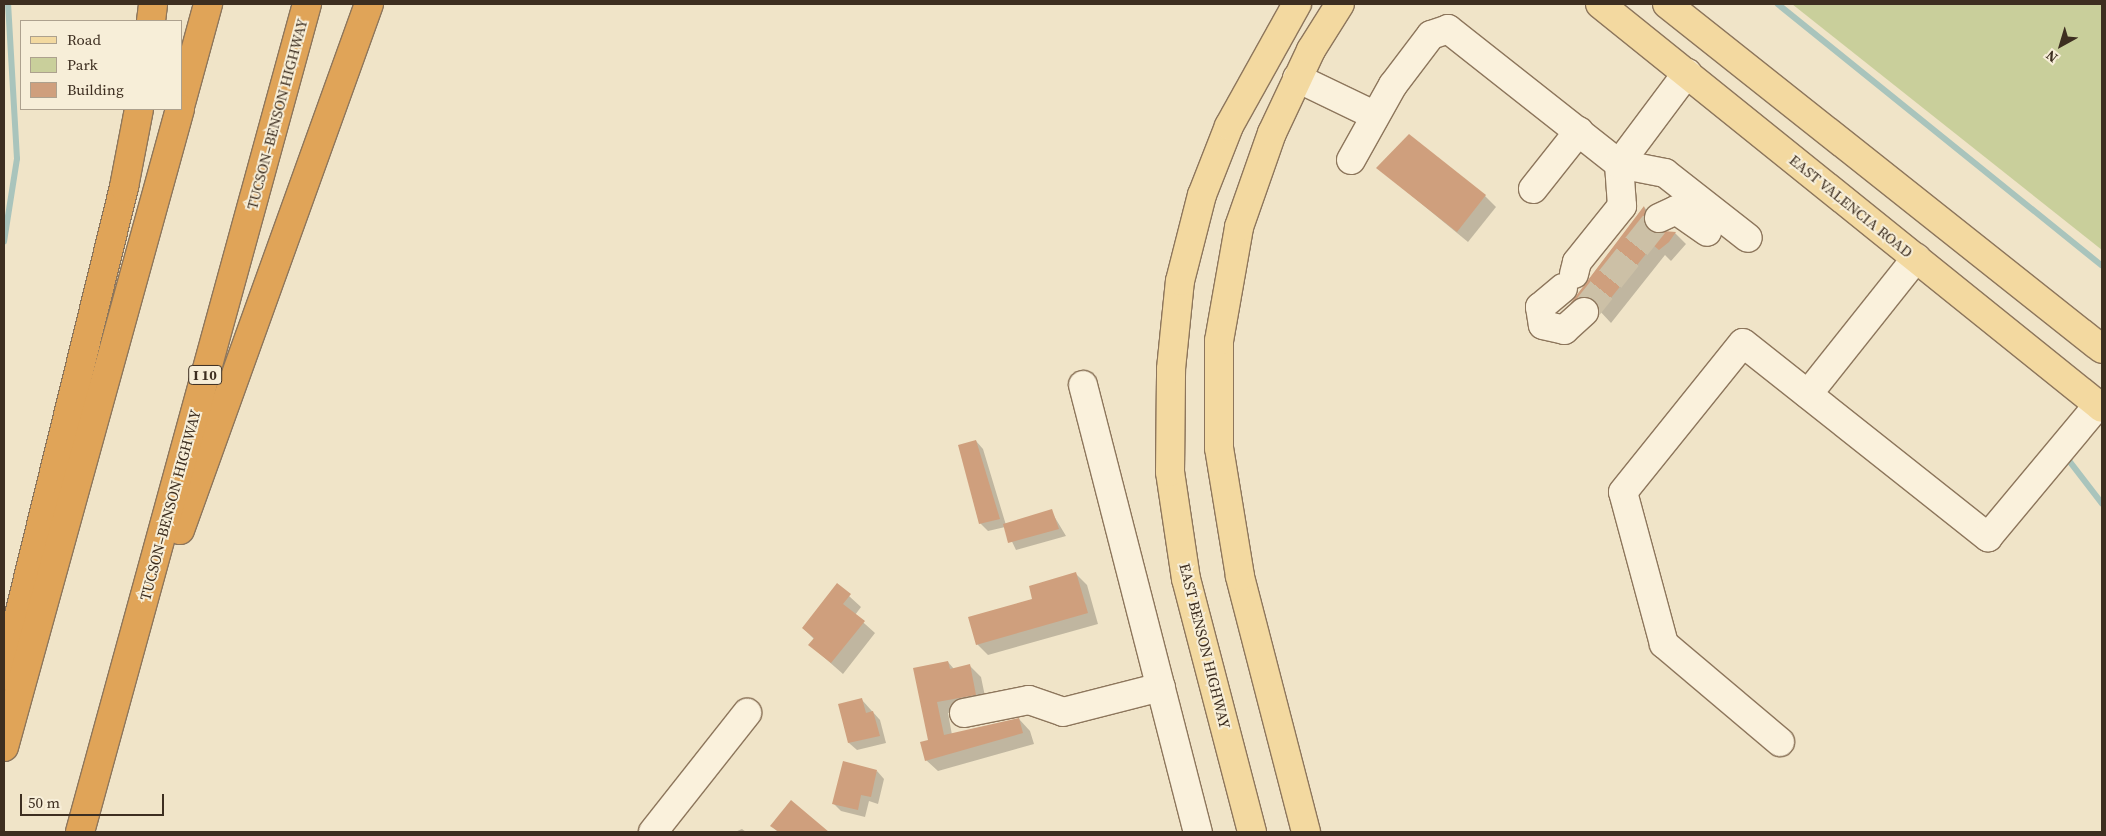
<!DOCTYPE html>
<meta charset="utf-8">
<style>
body{margin:0}
#map{position:relative;width:2106px;height:836px;overflow:hidden;background:#f0e4c8;font-family:"Source Serif 4",serif}
div>[style]{position:absolute}
.green>*{inset:0;background:#c9cf9b}
.shadow>*{inset:0;background:#0003}
.stream>*{height:5.5px;margin:-2.75px;padding:0 2.75px;transform-origin:2.75px;border-radius:2.75px;background:#a9c4bc}
.building>*{inset:0;background:#cf9f7d}
.minor-tunnel>*{height:28px;margin-top:-14px;transform-origin:0;background:repeating-linear-gradient(90deg,#ccc0a6 0 28px,transparent 0 42px)}
.roads{filter:drop-shadow(1px 0 #8d765c) drop-shadow(-1px 0 #8d765c) drop-shadow(0 1px #8d765c) drop-shadow(0 -1px #8d765c)}
.minor>*{height:28px;margin:-14px;padding:0 14px;transform-origin:14px;border-radius:14px;background:#faf1dc}
.major>*{height:28px;margin:-14px;padding:0 14px;transform-origin:14px;border-radius:14px;background:#f3d9a0}
.highway>*{height:28px;margin:-14px;padding:0 14px;transform-origin:14px;border-radius:14px;background:#e0a458}
span{translate:-50% -50%;white-space:nowrap;text-align:center;line-height:1.15;-webkit-text-stroke:4px #f7eed8;paint-order:stroke}
.shield-label span{padding:1px 4px;background:#f7eed8;border:1px solid;border-radius:4px;-webkit-text-stroke-width:0}
.shield-label{font-size:14px;color:#3d2e20;font-weight:700}
.street-label{font-size:15px;color:#3d2e20}
.frame{position:absolute;inset:0;border:5px solid #3d2e20;pointer-events:none}
.legend{position:absolute;left:20px;top:20px;width:162px;height:90px;box-sizing:border-box;background:#f7eed8;border:1px solid #ada18e;margin:0;padding:6px 9px;list-style:none;font-size:15px;color:#3d2e20}
.legend li{display:flex;align-items:center;gap:10px;height:25px}
.legend b{width:25px;border:1px solid #ada18e}
.north{position:absolute;left:2036px;top:20px;width:50px;height:50px;-webkit-text-stroke:4px #f7eed8;paint-order:stroke;rotate:219deg;font-size:14px;font-weight:700;line-height:20px;text-align:center;color:#3d2e20}
.north::after{content:'';display:block;margin:auto;width:18px;height:22px;background:#3d2e20;clip-path:polygon(50% 0,100% 100%,50% 72%,0 100%)}
.scale{position:absolute;left:20px;top:794px;width:144px;height:22px;box-sizing:border-box;border:2px solid #3d2e20;border-top:0;padding-left:6px;font-size:15px;line-height:18px;white-space:nowrap;color:#3d2e20;-webkit-text-stroke:4px #f7eed8;paint-order:stroke}
</style>
<div id="map">
<div class="green">
<i style="clip-path:polygon(1792px 4px,2102px 4px,2102px 250px)"></i>
</div>
<div class="shadow">
<i style="clip-path:polygon(1378px 168px,1485px 196px,1496px 207px,1468px 242px)"></i>
<i style="clip-path:polygon(1644px 207px,1654px 218px,1658px 232px,1675px 233px,1686px 244px,1671px 261px,1665px 255px,1611px 323px,1598px 309px,1582px 314px,1571px 303px)"></i>
<i style="clip-path:polygon(976px 441px,983px 449px,1006px 525px,1051px 511px,1066px 536px,1016px 550px,1005px 527px,988px 531px,980px 523px)"></i>
<i style="clip-path:polygon(1076px 574px,1087px 585px,1098px 624px,988px 655px,977px 644px,1034px 599px)"></i>
<i style="clip-path:polygon(837px 585px,861px 607px,855px 615px,875px 633px,843px 674px,810px 645px,814px 639px,803px 628px)"></i>
<i style="clip-path:polygon(948px 662px,954px 669px,970px 666px,981px 677px,987px 706px,948px 713px,952px 735px,1019px 719px,1030px 731px,1034px 744px,938px 771px,926px 760px,929px 740px,914px 669px)"></i>
<i style="clip-path:polygon(862px 700px,880px 720px,886px 743px,857px 750px,849px 743px,840px 705px)"></i>
<i style="clip-path:polygon(877px 771px,884px 779px,878px 804px,869px 801px,865px 817px,841px 811px,833px 803px)"></i>
<i style="clip-path:polygon(819px 825px,826px 832px,778px 832px,772px 826px)"></i>
<i style="clip-path:polygon(742px 829px,746px 832px,735px 832px)"></i>
</div>
<div class="stream">
<i style="left:1778px;top:4px;width:416px;rotate:38.9deg"></i>
<i style="left:4px;top:242px;width:84px;rotate:-81.1deg"></i>
<i style="left:17px;top:159px;width:155px;rotate:-93.3deg"></i>
<i style="left:2065px;top:455px;width:61px;rotate:52.4deg"></i>
</div>
<div class="building">
<i style="clip-path:polygon(1409px 134px,1486px 195px,1457px 232px,1376px 168px)"></i>
<i style="clip-path:polygon(1644px 206px,1650px 230px,1676px 232px,1669px 242px,1659px 250px,1653px 245px,1599px 313px,1596px 302px,1588px 297px,1570px 304px)"></i>
<i style="clip-path:polygon(976px 440px,1000px 519px,979px 524px,958px 445px)"></i>
<i style="clip-path:polygon(1052px 509px,1059px 529px,1008px 543px,1003px 524px)"></i>
<i style="clip-path:polygon(1076px 572px,1088px 613px,976px 645px,968px 617px,1032px 599px,1029px 586px)"></i>
<i style="clip-path:polygon(837px 583px,851px 594px,843px 604px,865px 621px,831px 663px,808px 645px,814px 638px,802px 628px)"></i>
<i style="clip-path:polygon(948px 661px,950px 669px,970px 664px,976px 695px,937px 702px,944px 735px,1019px 718px,1023px 733px,925px 761px,920px 742px,928px 740px,913px 668px)"></i>
<i style="clip-path:polygon(862px 698px,866px 713px,873px 711px,880px 736px,848px 743px,838px 704px)"></i>
<i style="clip-path:polygon(843px 761px,877px 770px,871px 797px,861px 795px,858px 810px,832px 804px)"></i>
<i style="clip-path:polygon(791px 800px,829px 832px,779px 832px,770px 826px)"></i>
</div>
<div class="minor-tunnel">
<i style="left:1584px;top:312px;width:120px;rotate:-51.4deg"></i>
</div>
<div class="roads">
<div class="minor">
<i style="left:1297px;top:78px;width:85px;rotate:25.7deg"></i>
<i style="left:1351px;top:160px;width:86px;rotate:-60.8deg"></i>
<i style="left:1393px;top:85px;width:63px;rotate:-52.8deg"></i>
<i style="left:1431px;top:35px;width:18px;rotate:-19deg"></i>
<i style="left:1448px;top:29px;width:218px;rotate:38.3deg"></i>
<i style="left:1619px;top:164px;width:47px;rotate:11.1deg"></i>
<i style="left:1665px;top:173px;width:105px;rotate:38.1deg"></i>
<i style="left:1533px;top:189px;width:74px;rotate:-51.6deg"></i>
<i style="left:1659px;top:218px;width:19px;rotate:-25deg"></i>
<i style="left:1676px;top:210px;width:38px;rotate:35deg"></i>
<i style="left:1574px;top:274px;width:12px;rotate:-76deg"></i>
<i style="left:1577px;top:262px;width:72px;rotate:-51.2deg"></i>
<i style="left:1622px;top:206px;width:42px;rotate:-94.1deg"></i>
<i style="left:1619px;top:164px;width:114px;rotate:-53.2deg"></i>
<i style="left:1563px;top:288px;width:30px;rotate:140deg"></i>
<i style="left:1540px;top:307px;width:18px;rotate:81deg"></i>
<i style="left:1543px;top:325px;width:22px;rotate:13deg"></i>
<i style="left:1564px;top:330px;width:27px;rotate:-42deg"></i>
<i style="left:1083px;top:385px;width:462px;rotate:75.6deg"></i>
<i style="left:1808px;top:394px;width:174px;rotate:-51.5deg"></i>
<i style="left:964px;top:713px;width:66px;rotate:-11.3deg"></i>
<i style="left:1029px;top:700px;width:36px;rotate:19deg"></i>
<i style="left:1063px;top:712px;width:101px;rotate:-14.3deg"></i>
<i style="left:1780px;top:742px;width:152px;rotate:-139.8deg"></i>
<i style="left:1664px;top:644px;width:157px;rotate:-105.1deg"></i>
<i style="left:1623px;top:492px;width:191px;rotate:-51.2deg"></i>
<i style="left:1743px;top:343px;width:313px;rotate:38.4deg"></i>
<i style="left:1988px;top:537px;width:172px;rotate:-50.2deg"></i>
<i style="left:653px;top:832px;width:152px;rotate:-51.7deg"></i>
</div>
<div class="major">
<i style="left:1600px;top:4px;width:644px;rotate:38.83deg"></i>
<i style="left:1667px;top:4px;width:555px;rotate:38.42deg"></i>
<i style="left:1252px;top:832px;width:261px;rotate:-104.6deg"></i>
<i style="left:1186px;top:579px;width:108px;rotate:-98.5deg"></i>
<i style="left:1170px;top:472px;width:103px;rotate:-89.4deg"></i>
<i style="left:1171px;top:369px;width:88px;rotate:-84.2deg"></i>
<i style="left:1180px;top:281px;width:89px;rotate:-75.7deg"></i>
<i style="left:1202px;top:195px;width:74px;rotate:-68.6deg"></i>
<i style="left:1229px;top:126px;width:140px;rotate:-60.9deg"></i>
<i style="left:1306px;top:832px;width:264px;rotate:-104.5deg"></i>
<i style="left:1240px;top:576px;width:130px;rotate:-99.3deg"></i>
<i style="left:1219px;top:448px;width:107px;rotate:-90deg"></i>
<i style="left:1219px;top:341px;width:116px;rotate:-80deg"></i>
<i style="left:1239px;top:227px;width:100px;rotate:-70.7deg"></i>
<i style="left:1272px;top:133px;width:92px;rotate:-64.8deg"></i>
<i style="left:1311px;top:50px;width:54px;rotate:-57.8deg"></i>
</div>
<div class="highway">
<i style="left:151px;top:21px;width:17px;rotate:-83deg"></i>
<i style="left:181px;top:103px;width:103px;rotate:-74.7deg"></i>
<i style="left:180px;top:530px;width:559px;rotate:-70.24deg"></i>
<i style="left:4px;top:676px;width:504px;rotate:-76.21deg"></i>
<i style="left:124px;top:187px;width:79px;rotate:-79.1deg"></i>
<i style="left:4px;top:747px;width:662px;rotate:-74.58deg"></i>
<i style="left:80px;top:832px;width:859px;rotate:-74.67deg"></i>
</div>
</div>
<div class="shield-label">
<span style="left:205px;top:375px">I 10</span>
</div>
<div class="street-label">
<span style="left:277px;top:114px;rotate:-75deg">TUCSON–BENSON HIGHWAY</span>
<span style="left:1851px;top:206px;rotate:39deg">EAST VALENCIA ROAD</span>
<span style="left:170px;top:505px;rotate:-75deg">TUCSON–BENSON HIGHWAY</span>
<span style="left:1205px;top:646px;rotate:76deg">EAST BENSON HIGHWAY</span>
</div>
<div class="frame"></div>
<ul class="legend">
<li><b style="height:6px;background:#f3d9a0"></b>Road</li>
<li><b style="height:14px;background:#c9cf9b"></b>Park</li>
<li><b style="height:14px;background:#cf9f7d"></b>Building</li>
</ul>
<div class="north">N</div>
<div class="scale">50 m</div>
</div>
